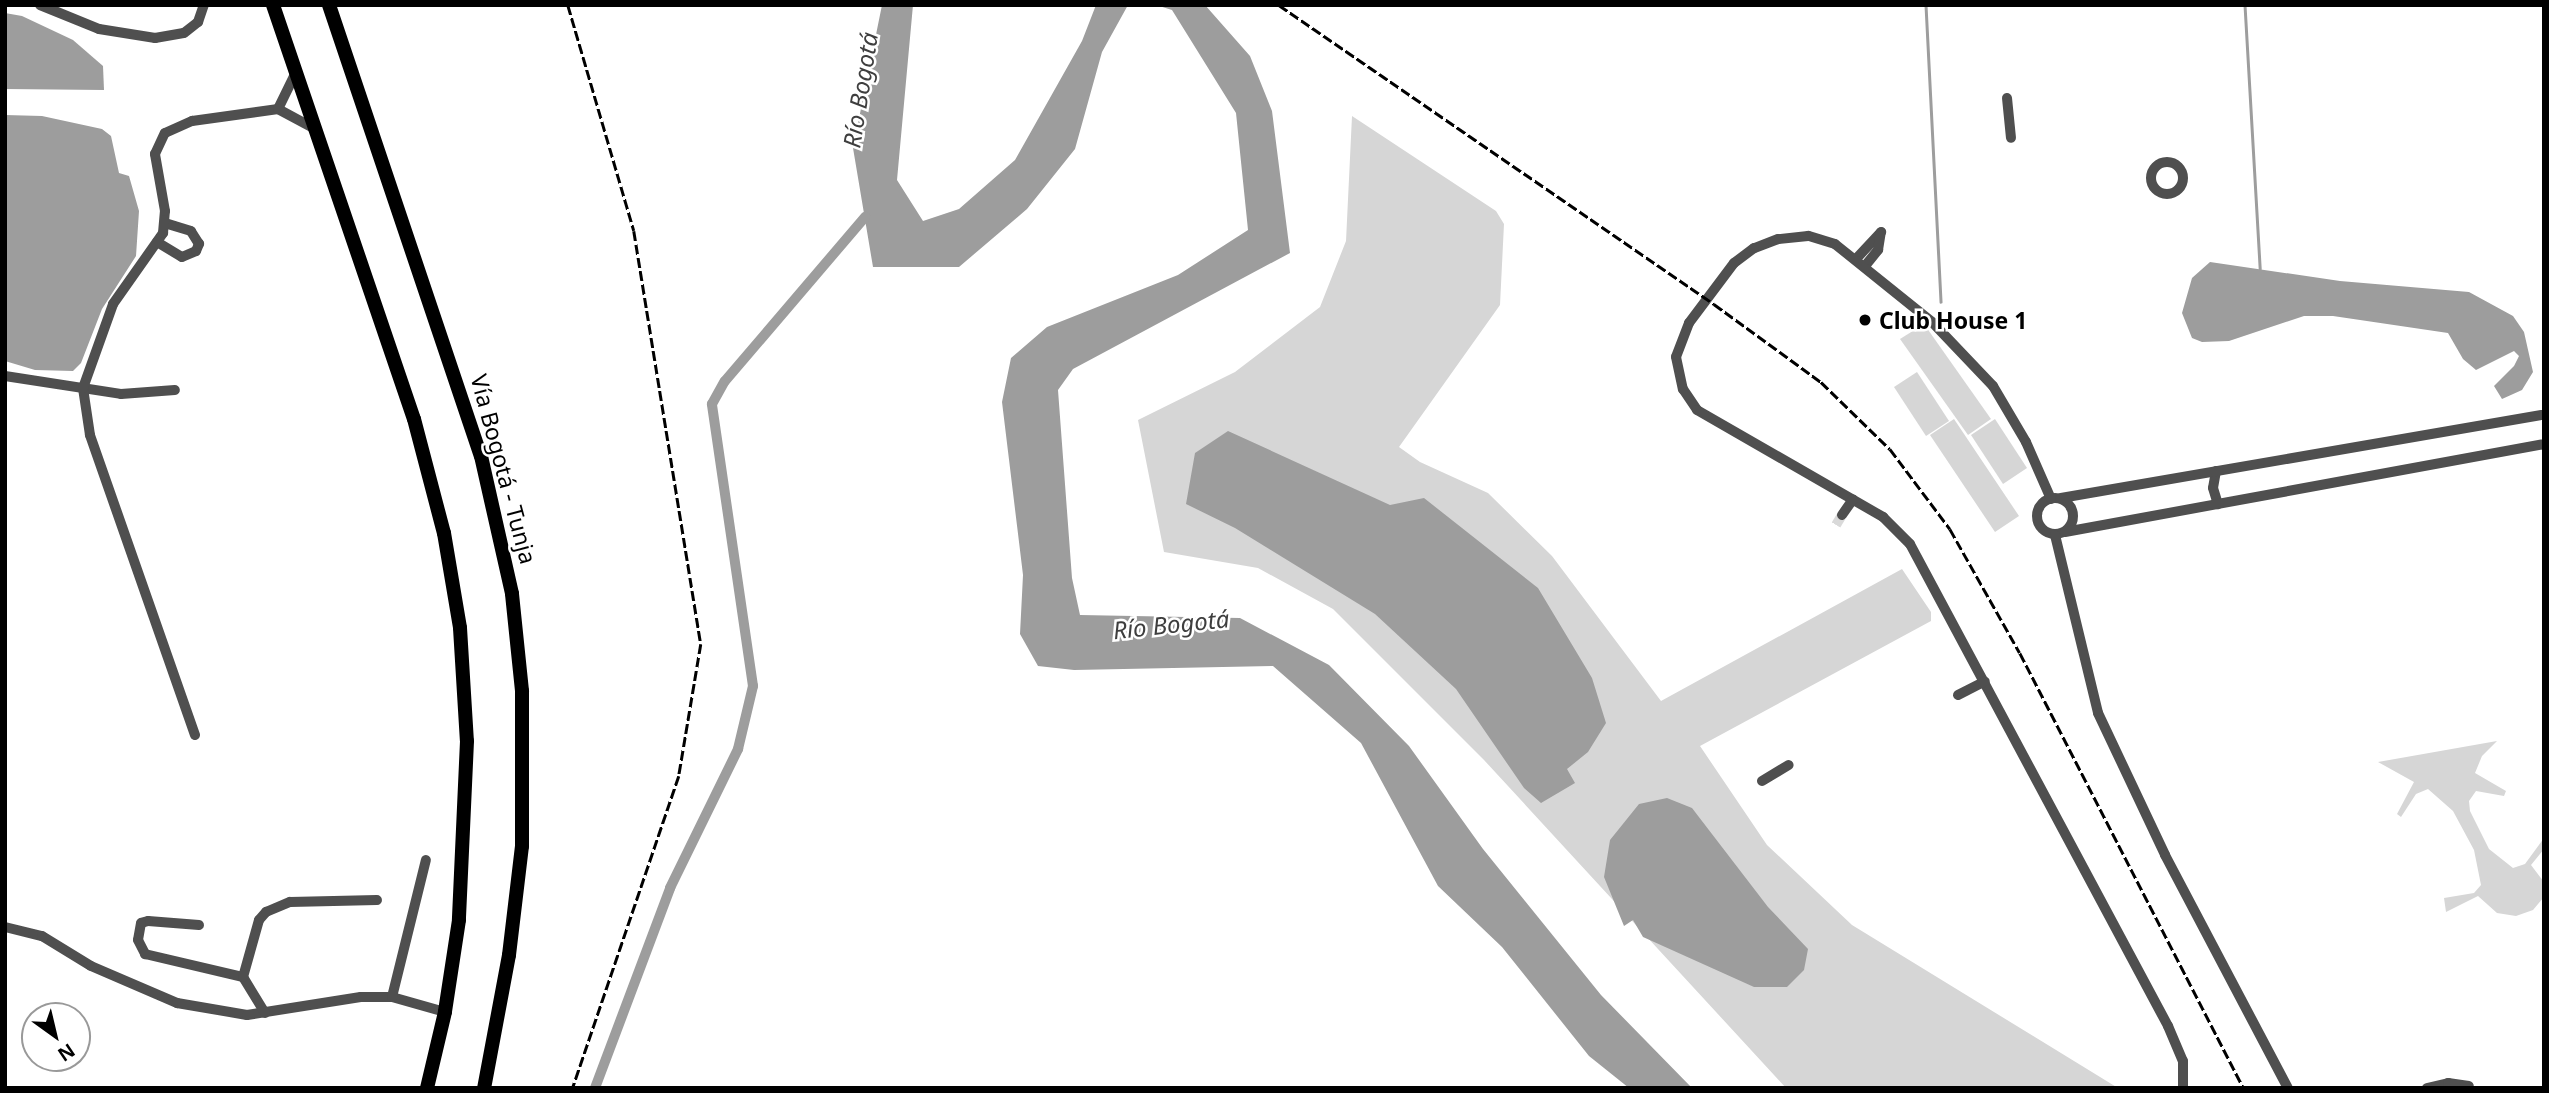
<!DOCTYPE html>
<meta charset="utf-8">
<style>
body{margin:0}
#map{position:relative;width:2549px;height:1093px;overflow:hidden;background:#fff;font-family:"Noto Sans",sans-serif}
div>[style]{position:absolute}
.green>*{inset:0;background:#d6d6d6}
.water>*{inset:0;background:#9d9d9d}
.stream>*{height:2.5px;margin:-1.25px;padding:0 1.25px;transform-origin:1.25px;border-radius:1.25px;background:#9d9d9d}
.canal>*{height:10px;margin:-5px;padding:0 5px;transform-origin:5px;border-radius:5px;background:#9d9d9d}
.minor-tunnel>*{height:10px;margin-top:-5px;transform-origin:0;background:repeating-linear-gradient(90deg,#d9d9d9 0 10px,transparent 0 15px)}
.minor>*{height:10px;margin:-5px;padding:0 5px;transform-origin:5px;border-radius:5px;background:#4f4f4f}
.minor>.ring{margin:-5px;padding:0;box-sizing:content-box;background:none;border:10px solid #4f4f4f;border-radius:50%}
.highway>*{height:14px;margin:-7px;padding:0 7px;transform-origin:7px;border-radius:7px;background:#000}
.rail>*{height:2.5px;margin-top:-1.25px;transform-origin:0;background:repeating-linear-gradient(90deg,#000 0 10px,transparent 0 13.5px)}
.dots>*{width:19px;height:19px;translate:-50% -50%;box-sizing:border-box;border:4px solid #fff;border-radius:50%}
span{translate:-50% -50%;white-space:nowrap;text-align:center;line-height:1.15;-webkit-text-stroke:5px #fff;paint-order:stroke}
.poi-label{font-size:23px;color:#000;font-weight:700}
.left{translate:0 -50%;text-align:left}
.street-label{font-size:23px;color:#000}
.water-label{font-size:24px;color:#3e3e3e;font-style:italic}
.frame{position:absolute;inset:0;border:7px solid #000;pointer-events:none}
.north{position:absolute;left:21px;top:1002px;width:70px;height:70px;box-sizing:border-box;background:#fff;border:2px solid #999;border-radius:50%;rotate:146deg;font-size:19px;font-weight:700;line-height:28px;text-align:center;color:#000}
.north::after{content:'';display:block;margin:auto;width:24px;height:32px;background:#000;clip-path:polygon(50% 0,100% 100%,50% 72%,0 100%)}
</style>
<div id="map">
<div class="green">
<i style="clip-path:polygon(1352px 116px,1496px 211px,1504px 224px,1500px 305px,1399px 447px,1420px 462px,1488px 493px,1552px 556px,1661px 701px,1902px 569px,1931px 612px,1931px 621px,1700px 746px,1767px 845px,1852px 925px,2118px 1088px,1786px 1088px,1484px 760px,1333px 609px,1258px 568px,1164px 552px,1138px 420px,1235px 372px,1320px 307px,1346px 241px)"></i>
<i style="clip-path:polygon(1924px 324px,1991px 419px,1968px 435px,1900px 339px)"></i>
<i style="clip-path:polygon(1917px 372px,1949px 421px,1926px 436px,1894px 387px)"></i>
<i style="clip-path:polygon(1954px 419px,2019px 516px,1995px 532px,1930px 435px)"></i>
<i style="clip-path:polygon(1995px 419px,2027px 468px,2003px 484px,1971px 435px)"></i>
<i style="clip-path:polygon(2497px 741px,2482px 756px,2475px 773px,2506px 791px,2504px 796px,2476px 791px,2469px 801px,2470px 811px,2489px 849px,2513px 868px,2525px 864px,2544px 838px,2544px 849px,2531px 865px,2544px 882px,2544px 897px,2533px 910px,2516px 916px,2497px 913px,2478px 896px,2446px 912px,2444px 898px,2474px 893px,2481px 885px,2474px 850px,2453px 811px,2428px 789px,2416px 794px,2401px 817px,2397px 814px,2414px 782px,2378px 762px)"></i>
</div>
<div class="water">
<i style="clip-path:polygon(882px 5px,913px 5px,897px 180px,923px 221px,959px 209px,1015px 160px,1082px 41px,1096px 5px,1128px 5px,1102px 52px,1075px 149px,1027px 209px,959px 267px,873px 267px,853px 148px)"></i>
<i style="clip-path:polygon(1156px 5px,1205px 5px,1250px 56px,1272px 111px,1290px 253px,1073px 369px,1058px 390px,1072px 578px,1080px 615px,1240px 618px,1329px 665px,1409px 746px,1483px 849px,1601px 995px,1692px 1088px,1629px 1088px,1589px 1056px,1502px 947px,1438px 886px,1361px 743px,1273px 666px,1074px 670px,1038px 666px,1020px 634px,1023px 575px,1002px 402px,1011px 358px,1047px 327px,1178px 275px,1248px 230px,1236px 113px,1172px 10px)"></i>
<i style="clip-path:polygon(5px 13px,22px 16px,73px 40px,103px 66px,104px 90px,5px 89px)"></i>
<i style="clip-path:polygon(5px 115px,42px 116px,102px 129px,111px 136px,119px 173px,129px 176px,139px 211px,136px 256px,102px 309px,81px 363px,73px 371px,35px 370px,5px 361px)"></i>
<i style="clip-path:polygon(2210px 262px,2340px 281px,2469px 292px,2513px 316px,2524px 332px,2533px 372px,2522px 390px,2502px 399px,2494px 386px,2514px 366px,2519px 356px,2514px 351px,2476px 370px,2463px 359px,2448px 333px,2333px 316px,2304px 316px,2229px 341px,2202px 342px,2192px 338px,2182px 313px,2192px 278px)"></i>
<i style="clip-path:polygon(1228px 431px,1390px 505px,1424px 498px,1538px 588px,1592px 678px,1606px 723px,1588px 752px,1567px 769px,1575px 783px,1541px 803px,1524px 788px,1456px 689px,1375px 614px,1235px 528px,1186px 504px,1195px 453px)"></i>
<i style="clip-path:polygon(1667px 798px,1692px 808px,1768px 907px,1808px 949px,1804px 970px,1787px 987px,1754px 987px,1643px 937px,1633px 920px,1624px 926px,1604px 877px,1610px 840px,1639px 804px)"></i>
</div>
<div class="stream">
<i style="left:1926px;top:5px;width:297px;rotate:87.1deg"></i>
<i style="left:2245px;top:5px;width:264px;rotate:86.7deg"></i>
</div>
<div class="canal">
<i style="left:595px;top:1088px;width:214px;rotate:-69.4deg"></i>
<i style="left:670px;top:888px;width:155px;rotate:-63.9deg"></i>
<i style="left:738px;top:749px;width:65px;rotate:-76.6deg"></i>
<i style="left:753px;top:686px;width:285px;rotate:-98.3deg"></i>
<i style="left:712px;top:404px;width:26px;rotate:-61deg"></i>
<i style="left:725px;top:381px;width:216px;rotate:-49.5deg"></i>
</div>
<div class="minor-tunnel">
<i style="left:1836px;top:525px;width:12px;rotate:-59deg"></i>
</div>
<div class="minor">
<i style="left:40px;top:5px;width:64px;rotate:22.1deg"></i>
<i style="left:99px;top:29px;width:57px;rotate:9.1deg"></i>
<i style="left:155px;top:38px;width:29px;rotate:-10deg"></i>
<i style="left:184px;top:33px;width:18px;rotate:-38deg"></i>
<i style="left:198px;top:22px;width:18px;rotate:-71deg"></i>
<i style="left:2007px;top:98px;width:40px;rotate:84.3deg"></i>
<i style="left:278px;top:109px;width:39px;rotate:-64deg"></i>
<i class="ring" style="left:2151px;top:162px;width:22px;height:22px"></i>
<i style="left:157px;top:242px;width:29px;rotate:31deg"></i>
<i style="left:182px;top:257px;width:15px;rotate:-23deg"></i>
<i style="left:196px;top:251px;width:8px;rotate:-67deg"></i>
<i style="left:199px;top:244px;width:15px;rotate:-122deg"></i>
<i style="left:191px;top:231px;width:27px;rotate:-163deg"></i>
<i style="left:1856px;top:259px;width:37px;rotate:-47deg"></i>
<i style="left:1865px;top:266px;width:21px;rotate:-51deg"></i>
<i style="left:1878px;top:250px;width:18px;rotate:-81deg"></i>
<i style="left:5px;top:376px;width:117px;rotate:8.8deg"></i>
<i style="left:121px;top:394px;width:54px;rotate:-4.2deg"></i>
<i style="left:2216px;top:471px;width:17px;rotate:100deg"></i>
<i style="left:2213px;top:488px;width:17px;rotate:73deg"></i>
<i class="ring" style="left:2037px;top:498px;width:26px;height:26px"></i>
<i style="left:2061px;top:498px;width:490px;rotate:-9.8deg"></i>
<i style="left:2051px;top:499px;width:62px;rotate:-113.7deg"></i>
<i style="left:2026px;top:442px;width:65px;rotate:-120.5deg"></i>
<i style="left:1993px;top:386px;width:88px;rotate:-133.6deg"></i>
<i style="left:1932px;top:322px;width:124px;rotate:-141.2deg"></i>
<i style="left:1835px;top:244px;width:28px;rotate:-163deg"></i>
<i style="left:1808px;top:236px;width:30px;rotate:174deg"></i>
<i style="left:1778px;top:239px;width:26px;rotate:159deg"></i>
<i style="left:1754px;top:248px;width:25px;rotate:143deg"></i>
<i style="left:1734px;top:263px;width:75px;rotate:126.9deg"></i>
<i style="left:1689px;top:323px;width:36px;rotate:111deg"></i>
<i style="left:1676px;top:357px;width:33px;rotate:78deg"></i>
<i style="left:1683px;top:389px;width:25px;rotate:56deg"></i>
<i style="left:1697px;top:410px;width:215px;rotate:29.9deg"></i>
<i style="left:1883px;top:517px;width:38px;rotate:45deg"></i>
<i style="left:1910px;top:544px;width:547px;rotate:61.84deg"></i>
<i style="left:2168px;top:1026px;width:38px;rotate:67deg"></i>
<i style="left:2183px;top:1061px;width:27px;rotate:90deg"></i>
<i style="left:1842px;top:515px;width:19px;rotate:-55deg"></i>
<i style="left:2065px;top:532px;width:487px;rotate:-10.4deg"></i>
<i style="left:2055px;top:535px;width:183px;rotate:76.4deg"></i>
<i style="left:2098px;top:713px;width:157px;rotate:64.7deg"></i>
<i style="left:2165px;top:855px;width:263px;rotate:62.2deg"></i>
<i style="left:1958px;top:695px;width:30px;rotate:-27deg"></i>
<i style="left:195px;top:735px;width:318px;rotate:-109.3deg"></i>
<i style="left:90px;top:435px;width:48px;rotate:-98.5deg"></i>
<i style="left:83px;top:388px;width:89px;rotate:-70.3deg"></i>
<i style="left:113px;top:304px;width:87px;rotate:-54.8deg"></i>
<i style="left:163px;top:233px;width:22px;rotate:-85deg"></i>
<i style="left:165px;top:211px;width:58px;rotate:-100deg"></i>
<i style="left:155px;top:154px;width:23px;rotate:-65deg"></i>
<i style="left:165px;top:133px;width:30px;rotate:-24deg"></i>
<i style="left:192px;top:121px;width:87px;rotate:-7.9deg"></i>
<i style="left:278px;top:109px;width:42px;rotate:28.4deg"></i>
<i style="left:1762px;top:781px;width:31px;rotate:-31deg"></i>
<i style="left:199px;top:925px;width:51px;rotate:-175.5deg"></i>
<i style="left:148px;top:921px;width:7px;rotate:164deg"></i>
<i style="left:141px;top:923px;width:17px;rotate:100deg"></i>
<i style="left:138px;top:940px;width:16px;rotate:63deg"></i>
<i style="left:145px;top:954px;width:101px;rotate:13.2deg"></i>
<i style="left:5px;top:927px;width:38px;rotate:14deg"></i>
<i style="left:42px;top:936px;width:57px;rotate:31.5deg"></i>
<i style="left:91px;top:966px;width:94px;rotate:23.3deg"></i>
<i style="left:177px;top:1003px;width:71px;rotate:9.7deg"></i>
<i style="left:247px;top:1015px;width:115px;rotate:-9deg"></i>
<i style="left:361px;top:997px;width:31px"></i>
<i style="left:392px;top:997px;width:55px;rotate:15.8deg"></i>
<i style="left:392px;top:997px;width:141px;rotate:-76.1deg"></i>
<i style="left:265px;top:1013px;width:42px;rotate:-121.4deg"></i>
<i style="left:243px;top:977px;width:59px;rotate:-74.3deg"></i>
<i style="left:259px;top:920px;width:11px;rotate:-49deg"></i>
<i style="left:266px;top:912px;width:26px;rotate:-23deg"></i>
<i style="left:290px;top:902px;width:87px;rotate:-1.3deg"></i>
<i style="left:2427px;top:1088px;width:22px;rotate:-13deg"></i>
<i style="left:2448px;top:1083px;width:21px;rotate:8deg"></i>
</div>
<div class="highway">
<i style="left:273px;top:5px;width:437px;rotate:71.2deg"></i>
<i style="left:414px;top:419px;width:118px;rotate:75.3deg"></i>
<i style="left:444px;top:533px;width:96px;rotate:80.4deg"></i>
<i style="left:460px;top:628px;width:113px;rotate:86.5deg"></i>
<i style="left:467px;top:741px;width:179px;rotate:92.6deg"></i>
<i style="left:459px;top:920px;width:93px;rotate:98.7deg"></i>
<i style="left:445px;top:1012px;width:78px;rotate:103.3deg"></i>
<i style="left:329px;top:5px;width:476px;rotate:71.4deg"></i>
<i style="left:481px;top:456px;width:141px;rotate:77.3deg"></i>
<i style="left:512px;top:594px;width:98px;rotate:84.1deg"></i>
<i style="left:522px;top:691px;width:155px;rotate:90deg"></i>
<i style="left:522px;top:846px;width:110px;rotate:96.8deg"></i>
<i style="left:509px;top:955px;width:135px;rotate:100.6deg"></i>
</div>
<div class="rail">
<i style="left:568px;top:5px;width:235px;rotate:73.7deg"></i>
<i style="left:634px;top:231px;width:418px;rotate:80.8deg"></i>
<i style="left:701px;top:644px;width:134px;rotate:99.5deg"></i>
<i style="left:679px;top:776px;width:330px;rotate:108.8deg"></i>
<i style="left:1279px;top:5px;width:528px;rotate:34.5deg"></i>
<i style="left:1714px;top:304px;width:132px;rotate:36.1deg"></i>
<i style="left:1821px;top:382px;width:96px;rotate:44.2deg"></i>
<i style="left:1890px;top:449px;width:100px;rotate:53.1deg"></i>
<i style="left:1950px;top:529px;width:142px;rotate:60.6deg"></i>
<i style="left:2020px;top:653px;width:489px;rotate:62.8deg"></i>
</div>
<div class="dots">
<i style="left:1865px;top:320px;background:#000"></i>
</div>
<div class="poi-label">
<span class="left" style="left:1879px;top:320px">Club House 1</span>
</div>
<div class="street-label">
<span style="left:504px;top:469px;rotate:75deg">Vía Bogotá - Tunja</span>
</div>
<div class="water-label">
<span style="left:860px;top:90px;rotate:-81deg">Río Bogotá</span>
<span style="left:1171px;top:624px;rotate:-6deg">Río Bogotá</span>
</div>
<div class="frame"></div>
<div class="north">N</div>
</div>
